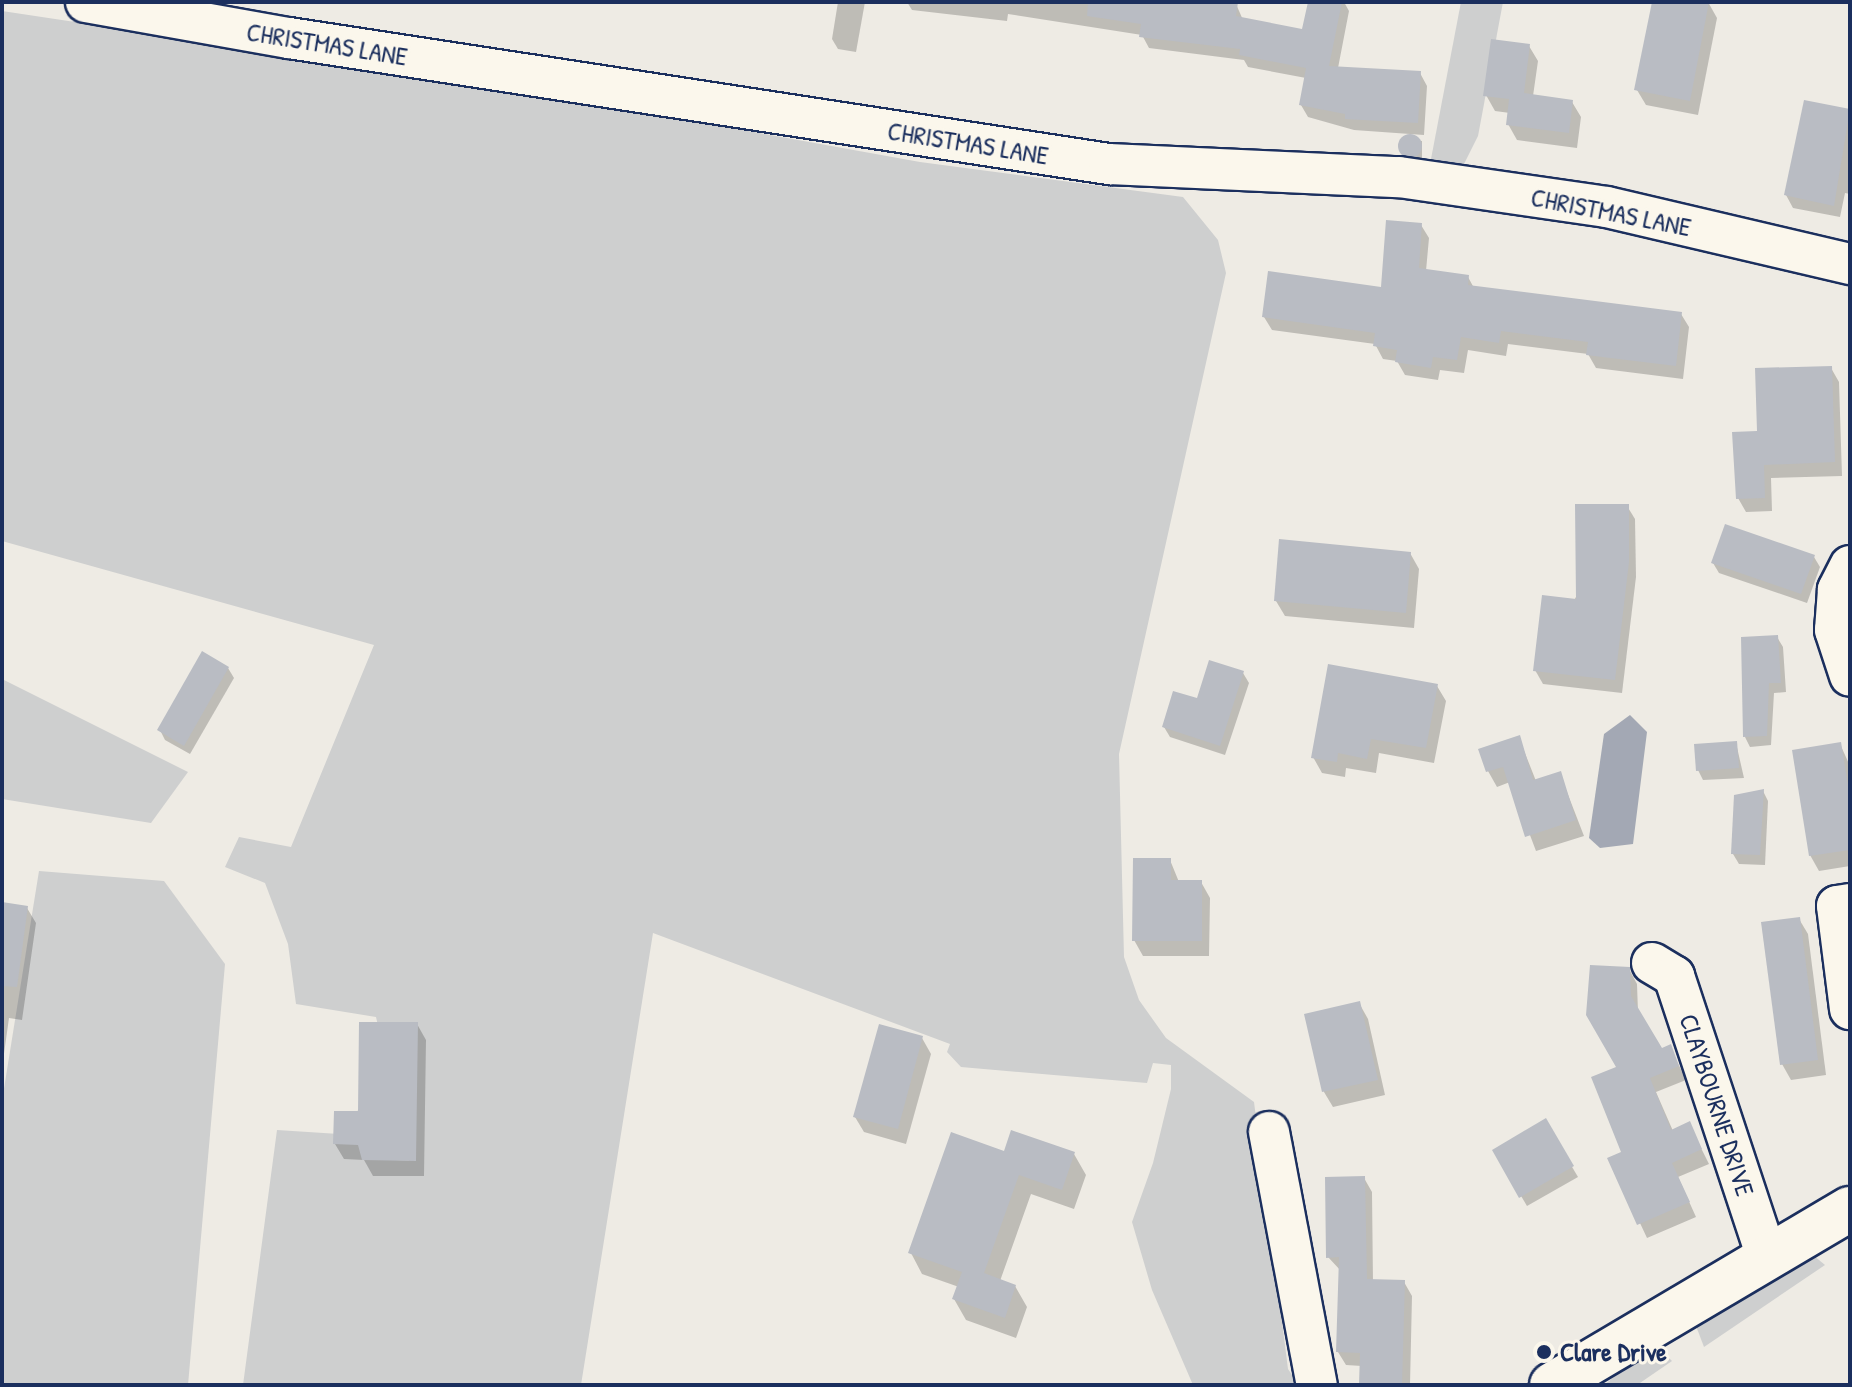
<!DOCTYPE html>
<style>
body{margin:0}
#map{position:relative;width:1852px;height:1387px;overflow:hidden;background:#eeebe4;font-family:"Patrick Hand",sans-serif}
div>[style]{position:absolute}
.green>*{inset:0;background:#cecfcf}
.water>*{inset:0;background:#a3a8b4}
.shadow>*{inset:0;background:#0003}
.building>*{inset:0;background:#b9bcc3}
.round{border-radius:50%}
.roads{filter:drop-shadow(2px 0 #1b2f5e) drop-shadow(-2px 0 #1b2f5e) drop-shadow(0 2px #1b2f5e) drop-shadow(0 -2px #1b2f5e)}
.minor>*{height:40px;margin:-20px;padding:0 20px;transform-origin:20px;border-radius:20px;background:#fbf7ec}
.major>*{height:44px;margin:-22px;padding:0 22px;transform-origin:22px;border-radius:22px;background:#fbf7ec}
.dots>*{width:22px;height:22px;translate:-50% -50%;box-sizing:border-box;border:4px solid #fbf7ec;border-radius:50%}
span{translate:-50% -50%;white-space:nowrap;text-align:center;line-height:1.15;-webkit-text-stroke:6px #fbf7ec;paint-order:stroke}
.street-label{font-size:26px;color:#1b2f5e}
.poi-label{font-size:26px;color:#1b2f5e;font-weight:700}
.left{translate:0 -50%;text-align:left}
.frame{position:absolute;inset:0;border:4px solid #1b2f5e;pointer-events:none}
</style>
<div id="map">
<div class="green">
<i style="clip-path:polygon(1461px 2px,1503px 2px,1478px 136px,1464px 164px,1431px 159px)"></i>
<i style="clip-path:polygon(2px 11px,500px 86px,920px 162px,1183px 197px,1218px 240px,1226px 273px,1119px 754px,1124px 957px,1139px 1000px,1166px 1038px,1254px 1102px,1288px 1369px,1299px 1385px,1193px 1385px,1152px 1290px,1132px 1222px,1153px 1163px,1171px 1089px,1171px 1065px,1153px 1063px,1147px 1083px,961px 1067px,947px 1052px,950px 1044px,653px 933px,581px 1385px,243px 1385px,277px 1130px,370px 1136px,368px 1158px,409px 1161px,376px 1017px,296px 1004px,288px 944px,265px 883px,225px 867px,239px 837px,291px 847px,374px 645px,2px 541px)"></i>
<i style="clip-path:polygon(4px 680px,188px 772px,151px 823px,2px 799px)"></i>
<i style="clip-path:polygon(39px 871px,164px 881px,225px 964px,188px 1385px,2px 1385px,2px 1101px)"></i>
<i style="clip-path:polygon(1813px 1255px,1825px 1265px,1704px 1347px,1696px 1326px)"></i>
<i style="clip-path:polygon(1645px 1352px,1665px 1354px,1672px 1361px,1637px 1385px,1604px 1385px)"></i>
</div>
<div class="water">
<i style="clip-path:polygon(1630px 715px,1647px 732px,1633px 844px,1600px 848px,1589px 838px,1604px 734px)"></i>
</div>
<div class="shadow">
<i style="clip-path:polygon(838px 2px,865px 2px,856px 52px,838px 49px,832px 39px)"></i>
<i style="clip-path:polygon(907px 2px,1236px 4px,1243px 20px,1304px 31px,1310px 2px,1344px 2px,1349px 11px,1338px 68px,1420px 73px,1427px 86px,1424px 135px,1354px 130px,1308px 117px,1301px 105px,1306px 78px,1248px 67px,1244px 60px,1149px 48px,1142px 35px,1008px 14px,1007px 21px,912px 10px)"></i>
<i style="clip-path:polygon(1654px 2px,1708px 2px,1717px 18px,1698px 115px,1646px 105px,1637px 90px)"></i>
<i style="clip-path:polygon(1529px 46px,1538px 61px,1533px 96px,1572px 102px,1581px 117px,1577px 148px,1517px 140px,1508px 124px,1510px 113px,1495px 111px,1486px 95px)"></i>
<i style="clip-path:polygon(1805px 102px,1850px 111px,1850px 194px,1845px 193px,1840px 217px,1793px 208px,1786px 195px)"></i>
<i style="clip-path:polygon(1402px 138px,1422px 141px,1422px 160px,1402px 158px)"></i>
<i style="clip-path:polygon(1421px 225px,1429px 238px,1426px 271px,1468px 277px,1474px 288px,1681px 314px,1689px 327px,1683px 379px,1596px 368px,1588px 354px,1508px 344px,1506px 356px,1468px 350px,1464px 373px,1440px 370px,1438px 380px,1405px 375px,1397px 361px,1383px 359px,1375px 344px,1272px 330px,1264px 317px,1383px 289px)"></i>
<i style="clip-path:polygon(1831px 368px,1839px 382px,1842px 476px,1771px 478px,1772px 511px,1746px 512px,1738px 498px,1759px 433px)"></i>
<i style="clip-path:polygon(1627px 506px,1635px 519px,1636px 577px,1622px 693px,1543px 684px,1535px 670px)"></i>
<i style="clip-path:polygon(1410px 553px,1419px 569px,1414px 628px,1285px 616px,1276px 601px)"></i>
<i style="clip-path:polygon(1814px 557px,1820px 567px,1807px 603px,1719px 573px,1713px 563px)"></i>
<i style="clip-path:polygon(1777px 637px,1783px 647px,1786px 692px,1774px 693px,1771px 745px,1750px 747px,1745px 737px)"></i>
<i style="clip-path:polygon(228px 668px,234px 678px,190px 754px,165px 740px,160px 730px)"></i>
<i style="clip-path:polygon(1243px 673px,1249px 683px,1225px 755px,1170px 737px,1164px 727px)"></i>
<i style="clip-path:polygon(1437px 686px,1446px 701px,1434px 763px,1379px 753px,1376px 773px,1346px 768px,1345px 777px,1322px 773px,1313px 757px)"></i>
<i style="clip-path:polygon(1519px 738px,1536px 781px,1560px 774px,1584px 836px,1536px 851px,1510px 782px,1497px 787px,1488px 771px)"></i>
<i style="clip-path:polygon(1736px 743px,1744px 778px,1703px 780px,1698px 770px)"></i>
<i style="clip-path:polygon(1840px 744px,1850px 766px,1850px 866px,1819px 871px,1810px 855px)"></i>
<i style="clip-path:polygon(1763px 791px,1768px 801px,1765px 865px,1739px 864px,1733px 854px)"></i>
<i style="clip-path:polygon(1170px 860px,1179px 882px,1201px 882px,1210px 898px,1209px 956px,1143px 956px,1134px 940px)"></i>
<i style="clip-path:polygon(2px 904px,27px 908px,36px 923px,22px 1020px,9px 1018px,2px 1068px)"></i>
<i style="clip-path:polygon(1799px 919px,1808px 934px,1826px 1075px,1791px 1080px,1782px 1064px)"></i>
<i style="clip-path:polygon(1629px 969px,1637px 984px,1638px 1012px,1661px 1051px,1670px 1047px,1686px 1080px,1656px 1092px,1673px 1131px,1689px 1124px,1709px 1164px,1678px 1177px,1696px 1217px,1647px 1238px,1610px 1159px,1624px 1153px,1619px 1068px)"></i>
<i style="clip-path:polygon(1359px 1003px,1368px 1019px,1385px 1095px,1333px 1107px,1324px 1092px,1307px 1015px)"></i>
<i style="clip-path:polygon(417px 1024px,426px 1040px,424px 1176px,373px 1176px,364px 1160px,344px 1159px,335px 1144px)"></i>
<i style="clip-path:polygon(922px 1038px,931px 1054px,906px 1144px,864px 1132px,855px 1117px)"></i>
<i style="clip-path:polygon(1545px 1121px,1578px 1177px,1527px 1206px,1494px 1151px)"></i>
<i style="clip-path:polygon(1005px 1153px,1074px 1154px,1086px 1175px,1074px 1209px,1031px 1194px,1000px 1281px,1015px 1286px,1027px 1307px,1016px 1338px,966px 1320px,954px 1299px,959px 1287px,922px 1274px,911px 1253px)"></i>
<i style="clip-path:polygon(1364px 1178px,1372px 1192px,1373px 1282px,1404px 1282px,1412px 1296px,1410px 1385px,1361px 1385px,1362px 1366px,1346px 1365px,1338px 1352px,1341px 1271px,1328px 1257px)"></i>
</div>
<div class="building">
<i style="clip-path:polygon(1088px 2px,1238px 2px,1236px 16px,1302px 29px,1308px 2px,1342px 2px,1329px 66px,1421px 71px,1418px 123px,1345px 119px,1345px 114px,1299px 105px,1306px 68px,1239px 55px,1240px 49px,1139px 37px,1141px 24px,1087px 16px)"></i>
<i style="clip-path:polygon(1652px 2px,1709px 2px,1690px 101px,1634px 90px)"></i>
<i style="clip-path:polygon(1491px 39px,1530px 44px,1524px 93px,1573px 100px,1569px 133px,1506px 125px,1509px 99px,1483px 96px)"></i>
<i style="clip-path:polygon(1804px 100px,1850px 109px,1834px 206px,1784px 195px)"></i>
<i class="round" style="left:1398px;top:134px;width:24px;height:24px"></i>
<i style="clip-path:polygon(1386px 220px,1422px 223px,1419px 268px,1469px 275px,1468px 285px,1682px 312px,1676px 366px,1586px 355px,1588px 342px,1501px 331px,1499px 343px,1461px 337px,1457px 360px,1433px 357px,1431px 368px,1395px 362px,1397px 350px,1373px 346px,1375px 333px,1262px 317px,1268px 271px,1381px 287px)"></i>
<i style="clip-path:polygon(1832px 366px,1835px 462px,1764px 465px,1765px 498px,1736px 499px,1732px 432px,1757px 431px,1755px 368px)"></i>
<i style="clip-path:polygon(1575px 504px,1629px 504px,1629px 562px,1615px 680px,1533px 671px,1542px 595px,1576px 599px)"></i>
<i style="clip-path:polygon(1725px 524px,1815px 555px,1801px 594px,1711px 563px)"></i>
<i style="clip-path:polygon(1279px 539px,1411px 552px,1406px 613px,1274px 601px)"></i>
<i style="clip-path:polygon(1778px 635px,1781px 683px,1769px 683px,1767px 736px,1743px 737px,1741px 637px)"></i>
<i style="clip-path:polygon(202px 651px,229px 667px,184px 746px,157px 730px)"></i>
<i style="clip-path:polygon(1209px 660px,1244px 671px,1220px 746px,1162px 727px,1173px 691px,1197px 698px)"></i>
<i style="clip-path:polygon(1328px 664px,1438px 684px,1426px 748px,1371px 739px,1367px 759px,1338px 753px,1337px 762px,1311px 758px)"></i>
<i style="clip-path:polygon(1520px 735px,1533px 780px,1561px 771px,1576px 820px,1525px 837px,1503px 767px,1486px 772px,1478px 749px)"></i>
<i style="clip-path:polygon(1737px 741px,1739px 768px,1696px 771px,1694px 744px)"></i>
<i style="clip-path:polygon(1841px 742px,1850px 798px,1850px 850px,1809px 856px,1792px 750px)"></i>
<i style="clip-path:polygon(1764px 789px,1760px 855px,1731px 854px,1734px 795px)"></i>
<i style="clip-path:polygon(1133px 858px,1171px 858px,1171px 880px,1202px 880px,1202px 941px,1132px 941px)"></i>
<i style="clip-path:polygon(2px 902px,28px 906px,17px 987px,2px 986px)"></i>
<i style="clip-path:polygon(1800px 917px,1818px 1060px,1780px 1065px,1761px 922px)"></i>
<i style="clip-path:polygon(1590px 965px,1630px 967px,1631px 996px,1662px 1048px,1671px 1044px,1679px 1066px,1650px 1078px,1671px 1130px,1690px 1121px,1702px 1149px,1672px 1163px,1690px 1202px,1637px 1225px,1607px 1158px,1621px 1152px,1591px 1077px,1616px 1067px,1586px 1015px)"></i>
<i style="clip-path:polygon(1360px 1001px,1378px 1080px,1322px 1092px,1304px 1014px)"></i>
<i style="clip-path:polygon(359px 1022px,418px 1022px,416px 1161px,362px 1160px,358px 1145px,333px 1144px,334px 1111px,358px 1111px)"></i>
<i style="clip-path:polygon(879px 1024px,923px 1036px,898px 1129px,853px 1117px)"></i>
<i style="clip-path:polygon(1546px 1118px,1574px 1166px,1519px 1198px,1492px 1150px)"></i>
<i style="clip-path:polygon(1011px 1130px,1075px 1152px,1062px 1190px,1019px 1175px,984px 1273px,1016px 1285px,1005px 1318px,952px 1299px,962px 1272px,908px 1253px,951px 1132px,1004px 1151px)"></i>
<i style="clip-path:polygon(1365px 1176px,1367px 1279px,1405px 1280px,1402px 1385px,1359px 1385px,1360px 1353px,1336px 1352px,1339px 1257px,1326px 1258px,1325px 1177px)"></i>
</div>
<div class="roads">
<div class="minor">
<i style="left:86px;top:2px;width:206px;rotate:10.1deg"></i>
<i style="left:289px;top:38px;width:830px;rotate:8.74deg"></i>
<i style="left:1109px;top:164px;width:290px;rotate:2.6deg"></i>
<i style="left:1399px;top:177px;width:210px;rotate:8.2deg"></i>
<i style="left:1607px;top:207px;width:250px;rotate:13.2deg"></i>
<i style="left:1850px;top:566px;width:27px;rotate:117deg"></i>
<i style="left:1838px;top:590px;width:40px;rotate:94.3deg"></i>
<i style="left:1835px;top:630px;width:48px;rotate:71.9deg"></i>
<i style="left:1850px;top:904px;width:13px;rotate:171deg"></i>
<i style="left:1837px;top:906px;width:104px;rotate:82.8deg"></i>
<i style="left:1652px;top:963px;width:26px;rotate:31deg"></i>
<i style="left:1674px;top:976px;width:297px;rotate:71.7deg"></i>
<i style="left:1269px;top:1132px;width:258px;rotate:79.3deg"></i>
</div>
<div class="major">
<i style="left:1552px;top:1385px;width:346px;rotate:-30.6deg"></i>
</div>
</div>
<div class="dots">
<i style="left:1544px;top:1352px;background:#1b2f5e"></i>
</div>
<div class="street-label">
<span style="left:327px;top:44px;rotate:9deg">CHRISTMAS LANE</span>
<span style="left:968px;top:143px;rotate:9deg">CHRISTMAS LANE</span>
<span style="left:1611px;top:212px;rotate:11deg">CHRISTMAS LANE</span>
<span style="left:1717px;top:1105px;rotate:72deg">CLAYBOURNE DRIVE</span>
</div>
<div class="poi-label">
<span class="left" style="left:1560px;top:1352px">Clare Drive</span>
</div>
<div class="frame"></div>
</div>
